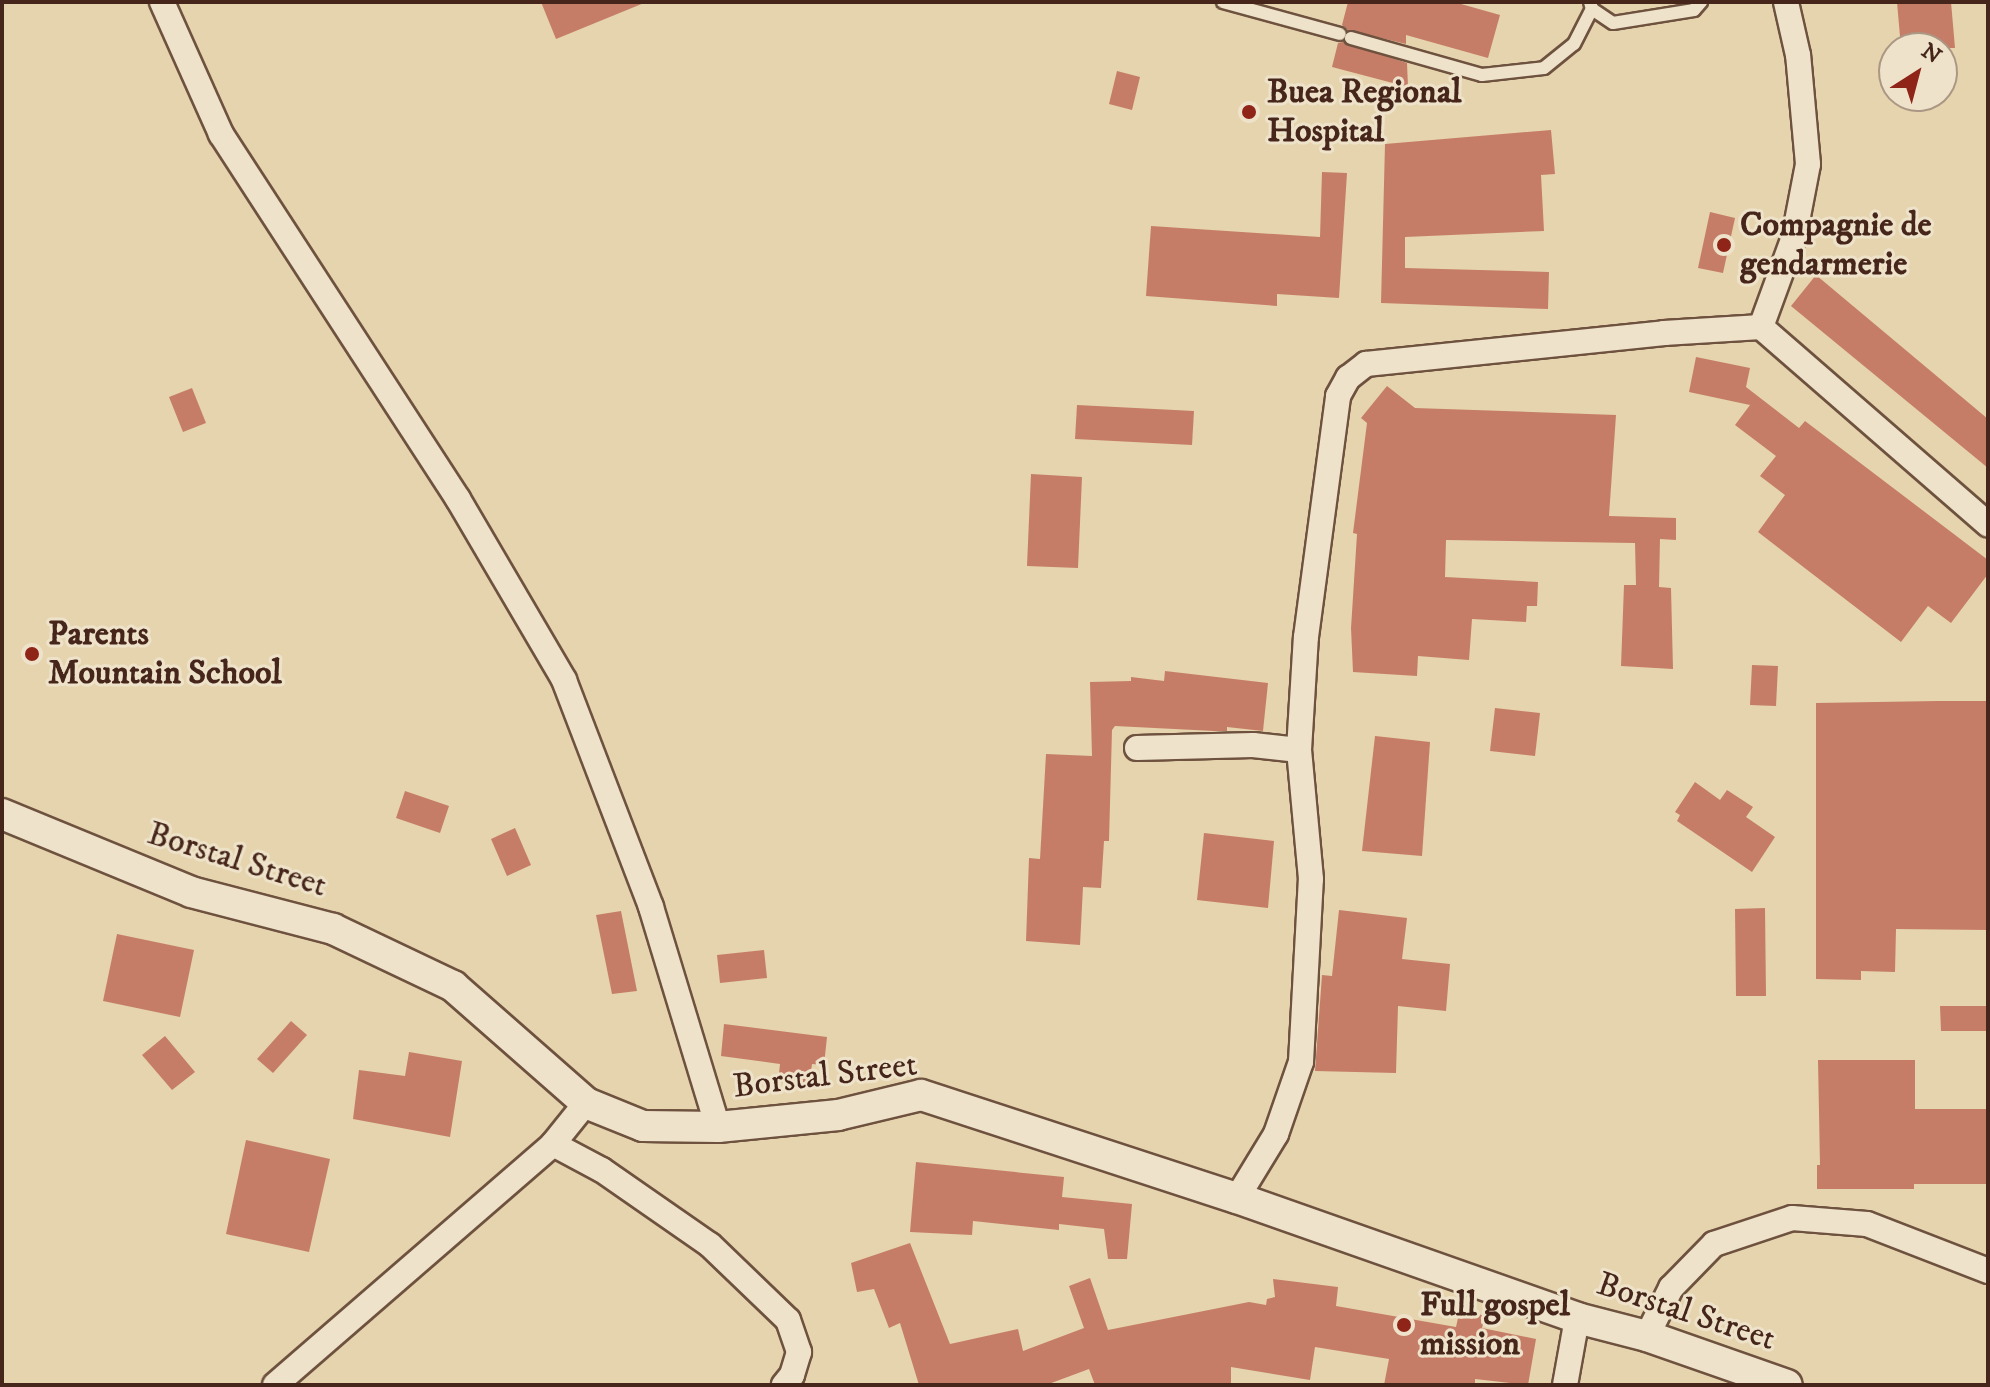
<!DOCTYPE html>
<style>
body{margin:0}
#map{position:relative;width:1990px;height:1387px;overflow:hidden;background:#e5d4ad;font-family:"IM FELL DW Pica",serif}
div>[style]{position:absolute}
.building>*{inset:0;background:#c67d67}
.roads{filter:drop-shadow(2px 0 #6e523f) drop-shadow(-2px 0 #6e523f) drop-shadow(0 2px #6e523f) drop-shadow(0 -2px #6e523f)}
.service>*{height:12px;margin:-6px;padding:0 6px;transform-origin:6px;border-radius:6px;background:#eee3ca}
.minor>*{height:24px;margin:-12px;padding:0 12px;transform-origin:12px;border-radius:12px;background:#eee3ca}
.tertiary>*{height:30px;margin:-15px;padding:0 15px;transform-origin:15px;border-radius:15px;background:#eee3ca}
.dots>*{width:22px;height:22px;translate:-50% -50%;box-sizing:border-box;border:4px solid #eee3ca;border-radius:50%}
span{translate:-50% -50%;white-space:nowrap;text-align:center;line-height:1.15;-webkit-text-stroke:6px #eee3ca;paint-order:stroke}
.poi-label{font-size:34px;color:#46261a;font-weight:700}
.left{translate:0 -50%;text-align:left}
.street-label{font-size:34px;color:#46261a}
.frame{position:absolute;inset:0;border:4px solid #46261a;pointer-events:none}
.north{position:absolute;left:1878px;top:32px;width:80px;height:80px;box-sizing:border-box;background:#eee3ca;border:2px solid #ab9784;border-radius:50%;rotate:36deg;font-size:22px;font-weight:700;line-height:32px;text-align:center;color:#46261a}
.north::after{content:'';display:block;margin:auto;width:28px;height:36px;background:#8f2418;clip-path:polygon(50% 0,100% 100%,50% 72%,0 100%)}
</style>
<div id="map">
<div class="building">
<i style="clip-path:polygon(541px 2px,644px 2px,644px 3px,556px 39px)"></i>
<i style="clip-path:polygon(1348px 2px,1454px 2px,1500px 15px,1488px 58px,1406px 35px,1406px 44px,1348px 30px,1342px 25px)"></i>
<i style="clip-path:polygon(1897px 2px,1951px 2px,1955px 48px,1901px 48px)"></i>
<i style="clip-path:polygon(1343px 42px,1407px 63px,1408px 87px,1332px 67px,1338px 43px)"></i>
<i style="clip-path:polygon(1117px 71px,1140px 77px,1132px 110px,1109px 104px)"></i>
<i style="clip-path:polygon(1551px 130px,1555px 174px,1541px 175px,1544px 231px,1405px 237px,1405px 268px,1549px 272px,1548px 309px,1381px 303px,1385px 144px)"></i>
<i style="clip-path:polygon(1322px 172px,1347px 173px,1339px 298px,1277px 294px,1277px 306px,1146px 296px,1151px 226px,1320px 237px)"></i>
<i style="clip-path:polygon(1710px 212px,1735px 218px,1723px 273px,1698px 268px)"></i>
<i style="clip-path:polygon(1816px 275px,1988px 419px,1988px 468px,1791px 306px)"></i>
<i style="clip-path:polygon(1696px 357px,1750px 368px,1746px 387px,1799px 428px,1805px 421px,1988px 560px,1988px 574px,1951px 623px,1928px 606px,1901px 642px,1758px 532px,1785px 495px,1760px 476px,1776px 456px,1735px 425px,1750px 405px,1689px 392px)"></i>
<i style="clip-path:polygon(1387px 386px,1415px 408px,1616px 415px,1609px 516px,1676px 518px,1676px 540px,1660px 539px,1659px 587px,1671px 588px,1673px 669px,1621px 666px,1624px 585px,1636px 585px,1635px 543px,1446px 540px,1445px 577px,1538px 582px,1537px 606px,1527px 606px,1526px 622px,1472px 619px,1469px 660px,1418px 656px,1417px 676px,1353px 672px,1351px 628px,1357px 534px,1353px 533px,1367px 423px,1361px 418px)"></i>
<i style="clip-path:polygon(192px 388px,206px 423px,183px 432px,169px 397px)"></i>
<i style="clip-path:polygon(1077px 405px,1194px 411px,1192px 445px,1075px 439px)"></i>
<i style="clip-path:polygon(1031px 474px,1082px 477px,1078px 568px,1027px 566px)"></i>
<i style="clip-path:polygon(1752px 665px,1778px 666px,1776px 706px,1750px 705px)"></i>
<i style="clip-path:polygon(1165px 671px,1268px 683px,1263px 731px,1227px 727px,1227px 731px,1214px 731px,1115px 726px,1112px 730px,1109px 841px,1104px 841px,1101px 888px,1083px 887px,1080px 945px,1026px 941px,1029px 858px,1040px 859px,1046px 754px,1092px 756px,1090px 682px,1131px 681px,1131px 677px,1164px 681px)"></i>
<i style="clip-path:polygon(1938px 701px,1988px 701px,1988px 930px,1896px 929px,1895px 972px,1861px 971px,1861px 980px,1816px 979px,1816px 703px)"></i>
<i style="clip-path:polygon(1495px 708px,1540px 713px,1535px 756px,1490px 751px)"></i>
<i style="clip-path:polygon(1375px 736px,1430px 742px,1422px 856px,1362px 851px)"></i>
<i style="clip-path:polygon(1695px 782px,1720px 800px,1727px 790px,1753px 807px,1746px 817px,1775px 837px,1752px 872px,1677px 821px,1680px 815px,1675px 812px)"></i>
<i style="clip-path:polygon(405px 791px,449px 806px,440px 833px,396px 818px)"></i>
<i style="clip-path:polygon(515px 828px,531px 865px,507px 876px,491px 839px)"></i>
<i style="clip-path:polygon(1204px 833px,1274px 841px,1268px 908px,1197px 900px)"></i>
<i style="clip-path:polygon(1765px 908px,1766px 996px,1736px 996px,1735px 909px)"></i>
<i style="clip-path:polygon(1339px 910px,1407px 918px,1402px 959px,1450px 964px,1446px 1011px,1398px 1006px,1396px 1073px,1315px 1071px,1322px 975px,1332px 976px)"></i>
<i style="clip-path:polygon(621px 911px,637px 991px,612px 994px,596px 915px)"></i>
<i style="clip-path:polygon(117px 934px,194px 950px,180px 1017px,103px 1001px)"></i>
<i style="clip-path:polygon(764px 950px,767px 978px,720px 983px,717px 955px)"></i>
<i style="clip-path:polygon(1940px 1006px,1988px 1006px,1988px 1031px,1941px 1031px)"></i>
<i style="clip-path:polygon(291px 1021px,307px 1035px,273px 1073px,257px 1059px)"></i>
<i style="clip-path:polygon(724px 1024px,827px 1037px,824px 1065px,812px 1064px,809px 1086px,778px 1082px,780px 1064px,721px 1056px)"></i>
<i style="clip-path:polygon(165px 1036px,195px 1072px,172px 1090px,142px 1055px)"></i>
<i style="clip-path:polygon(409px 1052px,462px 1061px,450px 1137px,353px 1119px,359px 1070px,405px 1076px)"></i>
<i style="clip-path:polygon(1818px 1060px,1915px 1060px,1915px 1109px,1988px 1109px,1988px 1184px,1914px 1184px,1914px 1189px,1817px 1189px,1817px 1165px,1820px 1165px)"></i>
<i style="clip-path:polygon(246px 1140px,330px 1159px,309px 1252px,226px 1234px)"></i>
<i style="clip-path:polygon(916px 1162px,1064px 1177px,1062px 1197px,1132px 1204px,1127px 1259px,1108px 1259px,1104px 1229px,1059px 1224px,1059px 1230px,973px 1221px,972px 1235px,910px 1232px)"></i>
<i style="clip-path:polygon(910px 1243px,950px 1344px,1018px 1329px,1023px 1351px,1084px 1328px,1069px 1286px,1090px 1278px,1108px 1330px,1249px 1302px,1266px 1305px,1267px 1299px,1275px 1297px,1273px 1279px,1338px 1287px,1336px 1306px,1456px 1327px,1460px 1309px,1485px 1316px,1482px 1328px,1536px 1339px,1528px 1385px,1475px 1379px,1475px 1385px,1384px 1385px,1389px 1359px,1315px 1347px,1310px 1380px,1231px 1367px,1231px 1385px,1095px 1385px,1089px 1369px,1046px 1385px,919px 1385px,900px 1323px,889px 1328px,874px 1289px,857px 1292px,851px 1263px)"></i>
</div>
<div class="roads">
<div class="service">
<i style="left:1223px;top:2px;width:121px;rotate:15.3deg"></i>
<i style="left:1590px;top:2px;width:7px;rotate:74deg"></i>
<i style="left:1592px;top:9px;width:25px;rotate:34deg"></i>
<i style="left:1613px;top:23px;width:82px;rotate:-9.1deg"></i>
<i style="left:1694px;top:10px;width:11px;rotate:-49deg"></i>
<i style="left:1351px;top:38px;width:136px;rotate:15.8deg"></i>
<i style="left:1482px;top:75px;width:62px;rotate:-6.4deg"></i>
<i style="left:1544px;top:68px;width:38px;rotate:-39deg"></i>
<i style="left:1574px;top:44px;width:39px;rotate:-63deg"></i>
</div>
<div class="minor">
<i style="left:162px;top:2px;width:145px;rotate:65.9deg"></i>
<i style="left:221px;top:134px;width:435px;rotate:57deg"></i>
<i style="left:458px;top:499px;width:210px;rotate:59.6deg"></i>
<i style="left:564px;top:680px;width:243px;rotate:69deg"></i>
<i style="left:651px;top:907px;width:230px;rotate:73.1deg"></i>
<i style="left:1761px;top:327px;width:301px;rotate:41deg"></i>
<i style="left:1137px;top:748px;width:116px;rotate:-1.5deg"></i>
<i style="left:1253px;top:745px;width:46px;rotate:6.2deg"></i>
<i style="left:553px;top:1144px;width:55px;rotate:28deg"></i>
<i style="left:602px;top:1170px;width:131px;rotate:34.8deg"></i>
<i style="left:710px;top:1245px;width:108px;rotate:43.9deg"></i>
<i style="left:788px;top:1320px;width:34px;rotate:71deg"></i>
<i style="left:799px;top:1352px;width:24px;rotate:107deg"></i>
<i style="left:792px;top:1375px;width:13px;rotate:129deg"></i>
<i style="left:1237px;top:1198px;width:75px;rotate:-58.6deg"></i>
<i style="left:1276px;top:1134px;width:76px;rotate:-70.9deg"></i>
<i style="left:1301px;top:1062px;width:183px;rotate:-86.9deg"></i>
<i style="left:1311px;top:879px;width:130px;rotate:-95.3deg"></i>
<i style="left:1299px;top:750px;width:113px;rotate:-86.5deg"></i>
<i style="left:1306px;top:637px;width:243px;rotate:-82.4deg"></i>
<i style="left:1338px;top:396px;width:21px;rotate:-61deg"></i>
<i style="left:1348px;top:378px;width:23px;rotate:-38deg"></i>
<i style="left:1366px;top:364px;width:300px;rotate:-5.9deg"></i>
<i style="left:1664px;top:333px;width:97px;rotate:-3.5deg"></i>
<i style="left:1761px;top:327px;width:96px;rotate:-69.9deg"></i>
<i style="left:1794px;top:237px;width:74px;rotate:-79.1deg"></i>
<i style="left:1808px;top:164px;width:109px;rotate:-95.2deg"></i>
<i style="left:1798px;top:55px;width:54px;rotate:-102.8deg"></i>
<i style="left:1647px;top:1336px;width:54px;rotate:-63.4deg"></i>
<i style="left:1671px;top:1288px;width:62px;rotate:-45.7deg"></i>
<i style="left:1714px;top:1244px;width:82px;rotate:-18.4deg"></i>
<i style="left:1792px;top:1218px;width:75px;rotate:4.6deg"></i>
<i style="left:1867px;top:1224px;width:130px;rotate:21.2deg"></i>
<i style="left:275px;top:1385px;width:368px;rotate:-40.9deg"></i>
<i style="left:553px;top:1144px;width:53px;rotate:-51.2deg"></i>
<i style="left:1565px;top:1385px;width:68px;rotate:-79.8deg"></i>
</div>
<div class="tertiary">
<i style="left:2px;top:814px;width:204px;rotate:22.4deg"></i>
<i style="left:191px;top:892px;width:147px;rotate:14.6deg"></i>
<i style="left:333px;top:929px;width:133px;rotate:25.4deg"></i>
<i style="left:453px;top:986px;width:177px;rotate:41.3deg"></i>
<i style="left:586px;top:1103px;width:61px;rotate:22deg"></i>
<i style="left:643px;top:1126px;width:75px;rotate:0.8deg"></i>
<i style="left:718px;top:1127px;width:121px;rotate:-5.7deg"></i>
<i style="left:838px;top:1115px;width:85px;rotate:-13.5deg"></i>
<i style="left:921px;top:1095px;width:332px;rotate:18.1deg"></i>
<i style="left:1237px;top:1198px;width:361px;rotate:19.4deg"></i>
<i style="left:1577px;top:1318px;width:72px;rotate:14.4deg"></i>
<i style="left:1647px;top:1336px;width:148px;rotate:19.3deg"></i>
</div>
</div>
<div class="dots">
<i style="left:1249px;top:112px;background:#8f2418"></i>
<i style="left:1724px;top:245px;background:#8f2418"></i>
<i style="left:32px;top:654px;background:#8f2418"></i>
<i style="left:1404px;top:1325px;background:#8f2418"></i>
</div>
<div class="poi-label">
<span class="left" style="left:1267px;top:112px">Buea Regional<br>Hospital</span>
<span class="left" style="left:1740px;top:245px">Compagnie de<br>gendarmerie</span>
<span class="left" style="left:48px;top:654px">Parents<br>Mountain School</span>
<span class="left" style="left:1420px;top:1325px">Full gospel<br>mission</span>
</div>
<div class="street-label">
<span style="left:237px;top:860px;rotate:17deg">Borstal Street</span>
<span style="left:825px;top:1076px;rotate:-7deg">Borstal Street</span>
<span style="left:1686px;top:1312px;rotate:18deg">Borstal Street</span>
</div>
<div class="frame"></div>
<div class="north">N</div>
</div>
